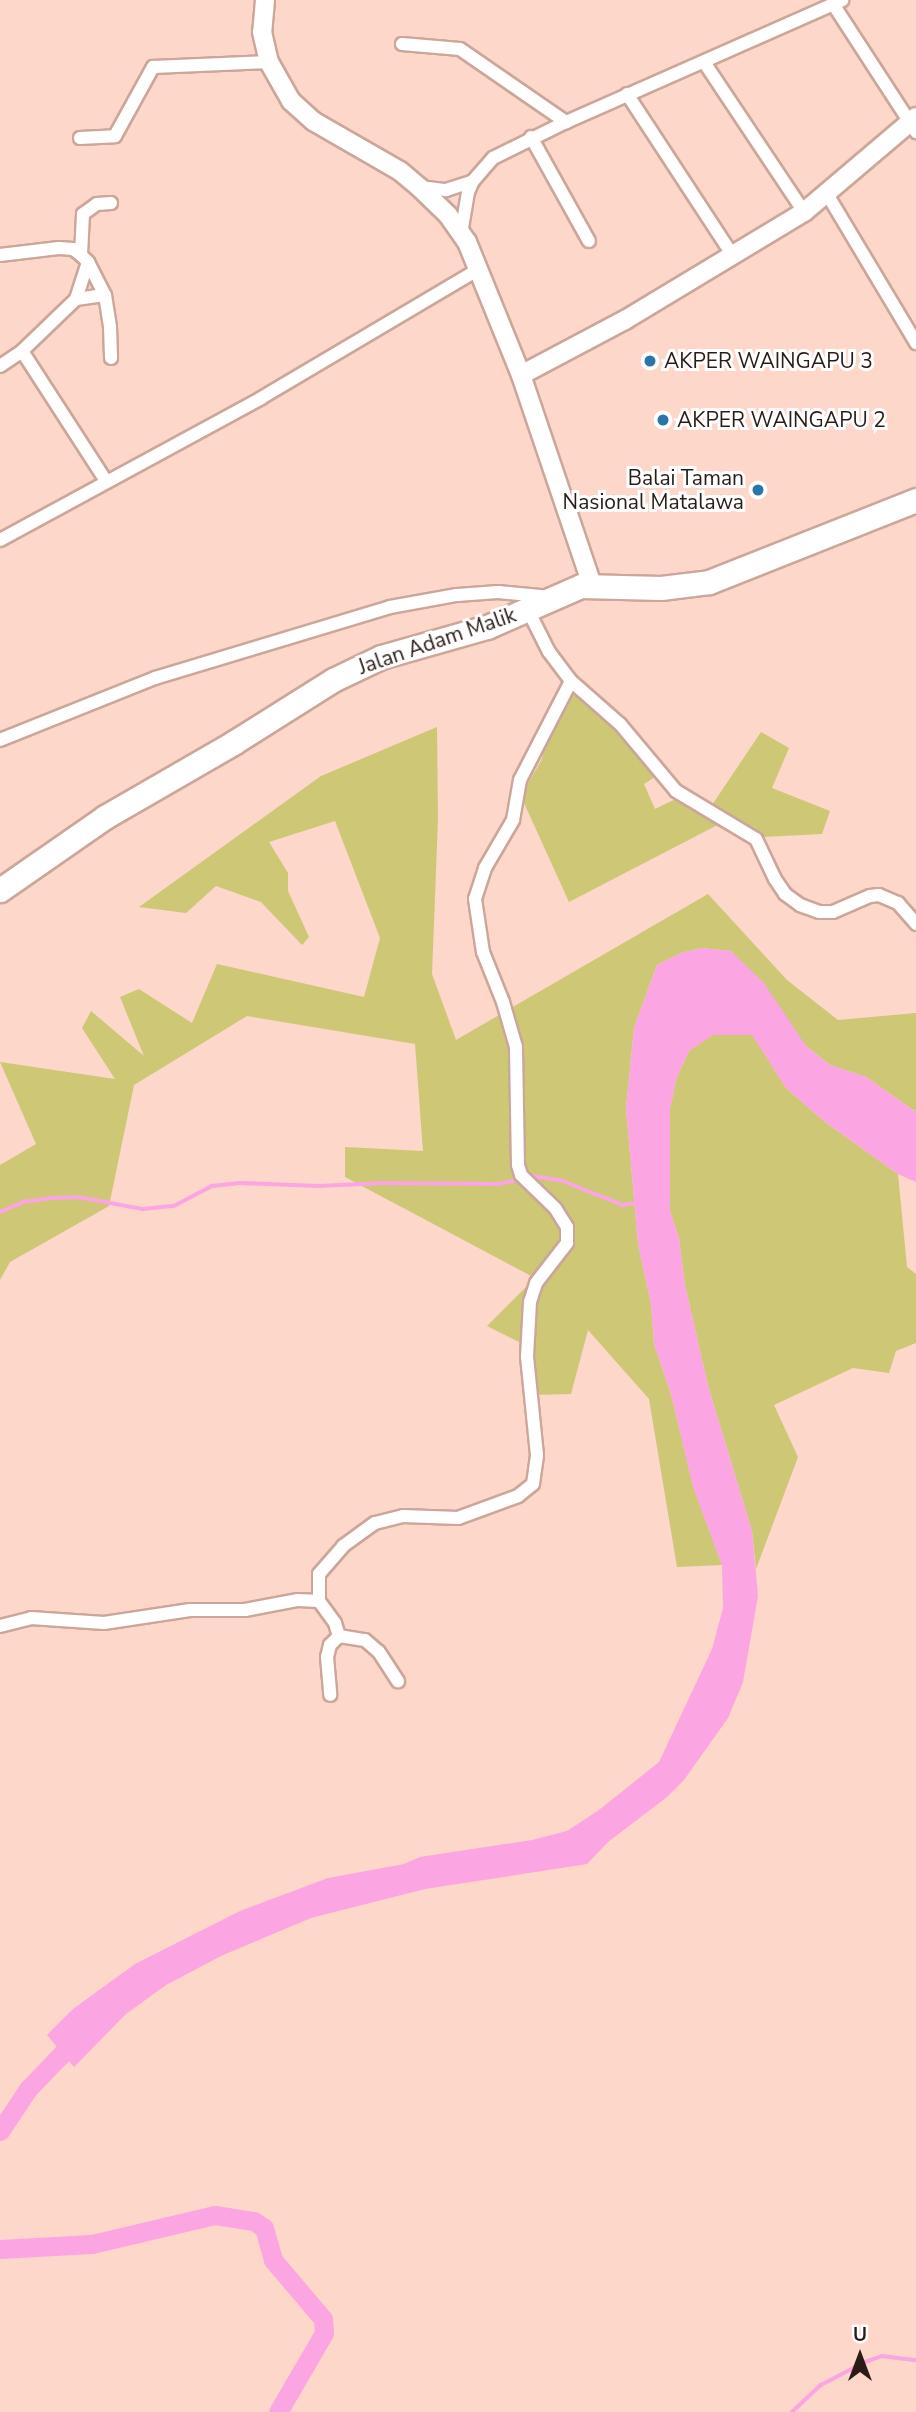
<!DOCTYPE html>
<style>
body{margin:0}
#map{position:relative;width:916px;height:2412px;overflow:hidden;background:#fcd7ca;font-family:"Nunito Sans",sans-serif}
div>[style]{position:absolute}
.green>*{inset:0;background:#cec776}
.water>*{inset:0;background:#fba5e2}
.stream>*{height:3.5px;margin:-1.75px;padding:0 1.75px;transform-origin:1.75px;border-radius:1.75px;background:#fba5e2}
.river>*{height:19px;margin:-9.5px;padding:0 9.5px;transform-origin:9.5px;border-radius:9.5px;background:#fba5e2}
.roads{filter:drop-shadow(2px 0 #caa79a) drop-shadow(-2px 0 #caa79a) drop-shadow(0 2px #caa79a) drop-shadow(0 -2px #caa79a)}
.street>*{height:12px;margin:-6px;padding:0 6px;transform-origin:6px;border-radius:6px;background:#fff}
.secondary>*{height:18px;margin:-9px;padding:0 9px;transform-origin:9px;border-radius:9px;background:#fff}
.highway>*{height:23px;margin:-11.5px;padding:0 11.5px;transform-origin:11.5px;border-radius:11.5px;background:#fff}
.dots>*{width:19px;height:19px;translate:-50% -50%;box-sizing:border-box;border:4px solid #fff;border-radius:50%}
span{translate:-50% -50%;white-space:nowrap;text-align:center;line-height:1.15;-webkit-text-stroke:6px #fff;paint-order:stroke}
.poi-label{font-size:21px;color:#291c17}
.left{translate:0 -50%;text-align:left}
.right{translate:-100% -50%;text-align:right}
.street-label{font-size:21px;color:#291c17}
.north{position:absolute;left:825px;top:2321px;width:70px;height:70px;-webkit-text-stroke:5px #fff;paint-order:stroke;rotate:0deg;font-size:19px;font-weight:700;line-height:28px;text-align:center;color:#291c17}
.north::after{content:'';display:block;margin:auto;width:24px;height:32px;background:#291c17;clip-path:polygon(50% 0,100% 100%,50% 72%,0 100%)}
</style>
<div id="map">
<div class="green">
<i style="clip-path:polygon(579px 682px,664px 771px,644px 784px,655px 809px,684px 795px,710px 808px,761px 732px,789px 748px,772px 788px,830px 811px,822px 834px,763px 837px,729px 819px,569px 902px,524px 803px,527px 785px,541px 761px,553px 721px)"></i>
<i style="clip-path:polygon(437px 727px,438px 819px,432px 974px,456px 1040px,708px 894px,787px 980px,838px 1020px,916px 1013px,916px 1112px,866px 1077px,830px 1065px,806px 1046px,731px 951px,702px 948px,681px 953px,657px 965px,634px 1028px,626px 1108px,638px 1244px,651px 1304px,654px 1344px,671px 1394px,693px 1486px,722px 1565px,677px 1567px,649px 1399px,588px 1330px,571px 1394px,530px 1395px,527px 1346px,487px 1326px,535px 1278px,345px 1177px,345px 1147px,423px 1151px,415px 1044px,247px 1016px,134px 1085px,109px 1206px,10px 1262px,0 1280px,0 1165px,36px 1144px,0 1062px,115px 1079px,82px 1028px,91px 1011px,144px 1056px,120px 997px,139px 989px,192px 1023px,217px 964px,364px 997px,380px 938px,335px 821px,269px 842px,288px 873px,288px 891px,309px 937px,302px 945px,261px 902px,216px 886px,186px 913px,139px 907px,321px 776px)"></i>
<i style="clip-path:polygon(713px 1034px,752px 1034px,786px 1088px,825px 1122px,898px 1174px,907px 1267px,916px 1274px,916px 1343px,896px 1351px,889px 1373px,853px 1368px,774px 1405px,798px 1457px,756px 1569px,752px 1531px,708px 1386px,685px 1285px,679px 1238px,670px 1211px,670px 1109px,676px 1079px,689px 1051px)"></i>
</div>
<div class="water">
<i style="clip-path:polygon(702px 948px,731px 951px,764px 983px,806px 1046px,830px 1065px,866px 1077px,916px 1112px,916px 1182px,898px 1174px,825px 1122px,786px 1088px,752px 1035px,713px 1035px,689px 1051px,676px 1079px,670px 1109px,670px 1211px,679px 1238px,685px 1285px,708px 1386px,752px 1531px,758px 1596px,743px 1682px,728px 1718px,684px 1780px,667px 1797px,608px 1842px,587px 1864px,425px 1889px,311px 1918px,223px 1955px,166px 1985px,126px 2014px,74px 2067px,47px 2035px,73px 2009px,135px 1964px,240px 1911px,328px 1878px,404px 1864px,420px 1857px,532px 1840px,567px 1831px,599px 1810px,659px 1762px,712px 1649px,723px 1608px,722px 1565px,693px 1487px,671px 1394px,654px 1344px,651px 1304px,638px 1244px,626px 1108px,634px 1028px,657px 965px,681px 953px)"></i>
</div>
<div class="stream">
<i style="left:533px;top:1176px;width:30px;rotate:9deg"></i>
<i style="left:563px;top:1181px;width:65px;rotate:21.8deg"></i>
<i style="left:623px;top:1205px;width:15px;rotate:-8deg"></i>
<i style="left:0;top:1212px;width:25px;rotate:-23deg"></i>
<i style="left:23px;top:1202px;width:27px;rotate:-8deg"></i>
<i style="left:50px;top:1198px;width:28px;rotate:-2deg"></i>
<i style="left:78px;top:1197px;width:66px;rotate:10.5deg"></i>
<i style="left:143px;top:1209px;width:31px;rotate:-6deg"></i>
<i style="left:174px;top:1206px;width:43px;rotate:-27.8deg"></i>
<i style="left:212px;top:1186px;width:28px;rotate:-6deg"></i>
<i style="left:240px;top:1183px;width:79px;rotate:2.2deg"></i>
<i style="left:319px;top:1186px;width:63px;rotate:-2.7deg"></i>
<i style="left:382px;top:1183px;width:115px;rotate:0.5deg"></i>
<i style="left:497px;top:1184px;width:22px;rotate:-10deg"></i>
<i style="left:792px;top:2412px;width:40px;rotate:-43deg"></i>
<i style="left:821px;top:2385px;width:50px;rotate:-27.6deg"></i>
<i style="left:865px;top:2362px;width:18px;rotate:-19deg"></i>
<i style="left:882px;top:2356px;width:34px;rotate:7deg"></i>
</div>
<div class="river">
<i style="left:0;top:2131px;width:50px;rotate:-56.3deg"></i>
<i style="left:28px;top:2089px;width:75px;rotate:-46.1deg"></i>
<i style="left:0;top:2249px;width:92px;rotate:-3.1deg"></i>
<i style="left:92px;top:2244px;width:126px;rotate:-13.3deg"></i>
<i style="left:215px;top:2215px;width:39px;rotate:9deg"></i>
<i style="left:254px;top:2221px;width:12px;rotate:35deg"></i>
<i style="left:264px;top:2228px;width:33px;rotate:74deg"></i>
<i style="left:273px;top:2260px;width:77px;rotate:49.7deg"></i>
<i style="left:323px;top:2319px;width:14px;rotate:86deg"></i>
<i style="left:324px;top:2333px;width:91px;rotate:120.2deg"></i>
</div>
<div class="roads">
<div class="street">
<i style="left:833px;top:4px;width:153px;rotate:57deg"></i>
<i style="left:402px;top:44px;width:58px;rotate:4.9deg"></i>
<i style="left:460px;top:49px;width:129px;rotate:34.6deg"></i>
<i style="left:704px;top:62px;width:180px;rotate:56.3deg"></i>
<i style="left:627px;top:94px;width:194px;rotate:56.8deg"></i>
<i style="left:531px;top:137px;width:119px;rotate:60.9deg"></i>
<i style="left:80px;top:138px;width:35px;rotate:-3deg"></i>
<i style="left:115px;top:136px;width:79px;rotate:-61.2deg"></i>
<i style="left:153px;top:67px;width:116px;rotate:-2.5deg"></i>
<i style="left:420px;top:187px;width:26px;rotate:7deg"></i>
<i style="left:446px;top:190px;width:28px;rotate:-18deg"></i>
<i style="left:827px;top:194px;width:174px;rotate:59.1deg"></i>
<i style="left:461px;top:234px;width:43px;rotate:-80.5deg"></i>
<i style="left:468px;top:192px;width:12px;rotate:-66deg"></i>
<i style="left:473px;top:181px;width:30px;rotate:-49deg"></i>
<i style="left:493px;top:158px;width:81px;rotate:-26.3deg"></i>
<i style="left:566px;top:122px;width:302px;rotate:-23.8deg"></i>
<i style="left:0;top:255px;width:59px;rotate:-6.8deg"></i>
<i style="left:59px;top:248px;width:14px;rotate:4deg"></i>
<i style="left:73px;top:249px;width:10px;rotate:37deg"></i>
<i style="left:81px;top:255px;width:10px;rotate:45deg"></i>
<i style="left:88px;top:262px;width:37px;rotate:63deg"></i>
<i style="left:105px;top:295px;width:32px;rotate:81deg"></i>
<i style="left:110px;top:327px;width:31px;rotate:88deg"></i>
<i style="left:81px;top:255px;width:41px;rotate:-87.2deg"></i>
<i style="left:83px;top:214px;width:17px;rotate:-36deg"></i>
<i style="left:97px;top:204px;width:14px;rotate:-4deg"></i>
<i style="left:76px;top:299px;width:29px;rotate:-8deg"></i>
<i style="left:22px;top:351px;width:155px;rotate:57.1deg"></i>
<i style="left:0;top:366px;width:27px;rotate:-34deg"></i>
<i style="left:22px;top:351px;width:75px;rotate:-43.9deg"></i>
<i style="left:76px;top:299px;width:39px;rotate:-72deg"></i>
<i style="left:0;top:540px;width:297px;rotate:-28.5deg"></i>
<i style="left:261px;top:398px;width:253px;rotate:-30.6deg"></i>
<i style="left:571px;top:681px;width:65px;rotate:41.3deg"></i>
<i style="left:620px;top:724px;width:87px;rotate:50.1deg"></i>
<i style="left:676px;top:791px;width:93px;rotate:31deg"></i>
<i style="left:756px;top:839px;width:44px;rotate:64.6deg"></i>
<i style="left:775px;top:879px;width:18px;rotate:56deg"></i>
<i style="left:785px;top:894px;width:19px;rotate:36deg"></i>
<i style="left:800px;top:905px;width:20px;rotate:20deg"></i>
<i style="left:819px;top:912px;width:14px"></i>
<i style="left:833px;top:912px;width:40px;rotate:-23.4deg"></i>
<i style="left:870px;top:896px;width:9px;rotate:-6deg"></i>
<i style="left:879px;top:895px;width:21px;rotate:23deg"></i>
<i style="left:898px;top:903px;width:28px;rotate:49deg"></i>
<i style="left:0;top:740px;width:167px;rotate:-21.8deg"></i>
<i style="left:155px;top:678px;width:245px;rotate:-16.8deg"></i>
<i style="left:390px;top:607px;width:68px;rotate:-10.2deg"></i>
<i style="left:457px;top:595px;width:41px;rotate:-4.2deg"></i>
<i style="left:498px;top:592px;width:53px;rotate:5.4deg"></i>
<i style="left:319px;top:1601px;width:27px;rotate:54deg"></i>
<i style="left:335px;top:1623px;width:14px;rotate:73deg"></i>
<i style="left:339px;top:1636px;width:13px;rotate:135deg"></i>
<i style="left:330px;top:1645px;width:12px;rotate:104deg"></i>
<i style="left:327px;top:1657px;width:38px;rotate:85deg"></i>
<i style="left:0;top:1626px;width:32px;rotate:-14deg"></i>
<i style="left:31px;top:1618px;width:73px;rotate:3.9deg"></i>
<i style="left:104px;top:1623px;width:87px;rotate:-8.6deg"></i>
<i style="left:190px;top:1610px;width:55px"></i>
<i style="left:245px;top:1610px;width:54px;rotate:-10.7deg"></i>
<i style="left:298px;top:1600px;width:21px;rotate:3deg"></i>
<i style="left:319px;top:1601px;width:27px;rotate:-90deg"></i>
<i style="left:319px;top:1574px;width:37px;rotate:-49deg"></i>
<i style="left:343px;top:1546px;width:39px;rotate:-36deg"></i>
<i style="left:375px;top:1523px;width:29px;rotate:-14deg"></i>
<i style="left:403px;top:1516px;width:55px;rotate:2.1deg"></i>
<i style="left:458px;top:1518px;width:64px;rotate:-20.1deg"></i>
<i style="left:518px;top:1496px;width:19px;rotate:-39deg"></i>
<i style="left:533px;top:1484px;width:29px;rotate:-82deg"></i>
<i style="left:537px;top:1455px;width:99px;rotate:-95.8deg"></i>
<i style="left:527px;top:1357px;width:55px;rotate:-86.9deg"></i>
<i style="left:530px;top:1302px;width:20px;rotate:-72deg"></i>
<i style="left:536px;top:1283px;width:51px;rotate:-52.2deg"></i>
<i style="left:567px;top:1243px;width:16px;rotate:-90deg"></i>
<i style="left:567px;top:1227px;width:22px;rotate:-122deg"></i>
<i style="left:555px;top:1208px;width:47px;rotate:-135.9deg"></i>
<i style="left:521px;top:1175px;width:10px;rotate:-107deg"></i>
<i style="left:518px;top:1165px;width:118px;rotate:-91deg"></i>
<i style="left:516px;top:1047px;width:47px;rotate:-106.1deg"></i>
<i style="left:503px;top:1002px;width:54px;rotate:-111.8deg"></i>
<i style="left:483px;top:952px;width:54px;rotate:-98.6deg"></i>
<i style="left:475px;top:899px;width:33px;rotate:-72deg"></i>
<i style="left:485px;top:868px;width:56px;rotate:-59.7deg"></i>
<i style="left:513px;top:820px;width:41px;rotate:-80.1deg"></i>
<i style="left:520px;top:780px;width:111px;rotate:-62.7deg"></i>
<i style="left:571px;top:681px;width:36px;rotate:-127deg"></i>
<i style="left:549px;top:652px;width:47px;rotate:-116.6deg"></i>
<i style="left:339px;top:1636px;width:26px;rotate:9deg"></i>
<i style="left:365px;top:1640px;width:18px;rotate:41deg"></i>
<i style="left:379px;top:1652px;width:35px;rotate:57deg"></i>
</div>
<div class="secondary">
<i style="left:265px;top:0;width:32px;rotate:95deg"></i>
<i style="left:262px;top:32px;width:31px;rotate:77deg"></i>
<i style="left:269px;top:62px;width:45px;rotate:60.6deg"></i>
<i style="left:291px;top:101px;width:30px;rotate:42deg"></i>
<i style="left:313px;top:121px;width:100px;rotate:29.9deg"></i>
<i style="left:400px;top:171px;width:25px;rotate:40deg"></i>
<i style="left:419px;top:187px;width:40px;rotate:44deg"></i>
<i style="left:448px;top:215px;width:33px;rotate:55deg"></i>
<i style="left:467px;top:242px;width:144px;rotate:67.9deg"></i>
<i style="left:521px;top:375px;width:222px;rotate:71.3deg"></i>
<i style="left:521px;top:375px;width:118px;rotate:-27.9deg"></i>
<i style="left:625px;top:320px;width:209px;rotate:-31.1deg"></i>
<i style="left:804px;top:212px;width:147px;rotate:-40.3deg"></i>
</div>
<div class="highway">
<i style="left:0;top:890px;width:128px;rotate:-34.8deg"></i>
<i style="left:105px;top:817px;width:148px;rotate:-30deg"></i>
<i style="left:233px;top:743px;width:118px;rotate:-32.2deg"></i>
<i style="left:333px;top:680px;width:53px;rotate:-25.6deg"></i>
<i style="left:381px;top:657px;width:110px;rotate:-15.8deg"></i>
<i style="left:487px;top:627px;width:103px;rotate:-23.6deg"></i>
<i style="left:581px;top:586px;width:80px;rotate:1.4deg"></i>
<i style="left:661px;top:588px;width:48px;rotate:-7.1deg"></i>
<i style="left:709px;top:582px;width:223px;rotate:-21.6deg"></i>
</div>
</div>
<div class="dots">
<i style="left:650px;top:361px;background:#2b75a8"></i>
<i style="left:663px;top:420px;background:#2b75a8"></i>
<i style="left:758px;top:490px;background:#2b75a8"></i>
</div>
<div class="poi-label">
<span class="left" style="left:664px;top:361px">AKPER WAINGAPU 3</span>
<span class="left" style="left:677px;top:420px">AKPER WAINGAPU 2</span>
<span class="right" style="left:744px;top:490px">Balai Taman<br>Nasional Matalawa</span>
</div>
<div class="street-label">
<span style="left:437px;top:641px;rotate:-19deg">Jalan Adam Malik</span>
</div>
<div class="north">U</div>
</div>
